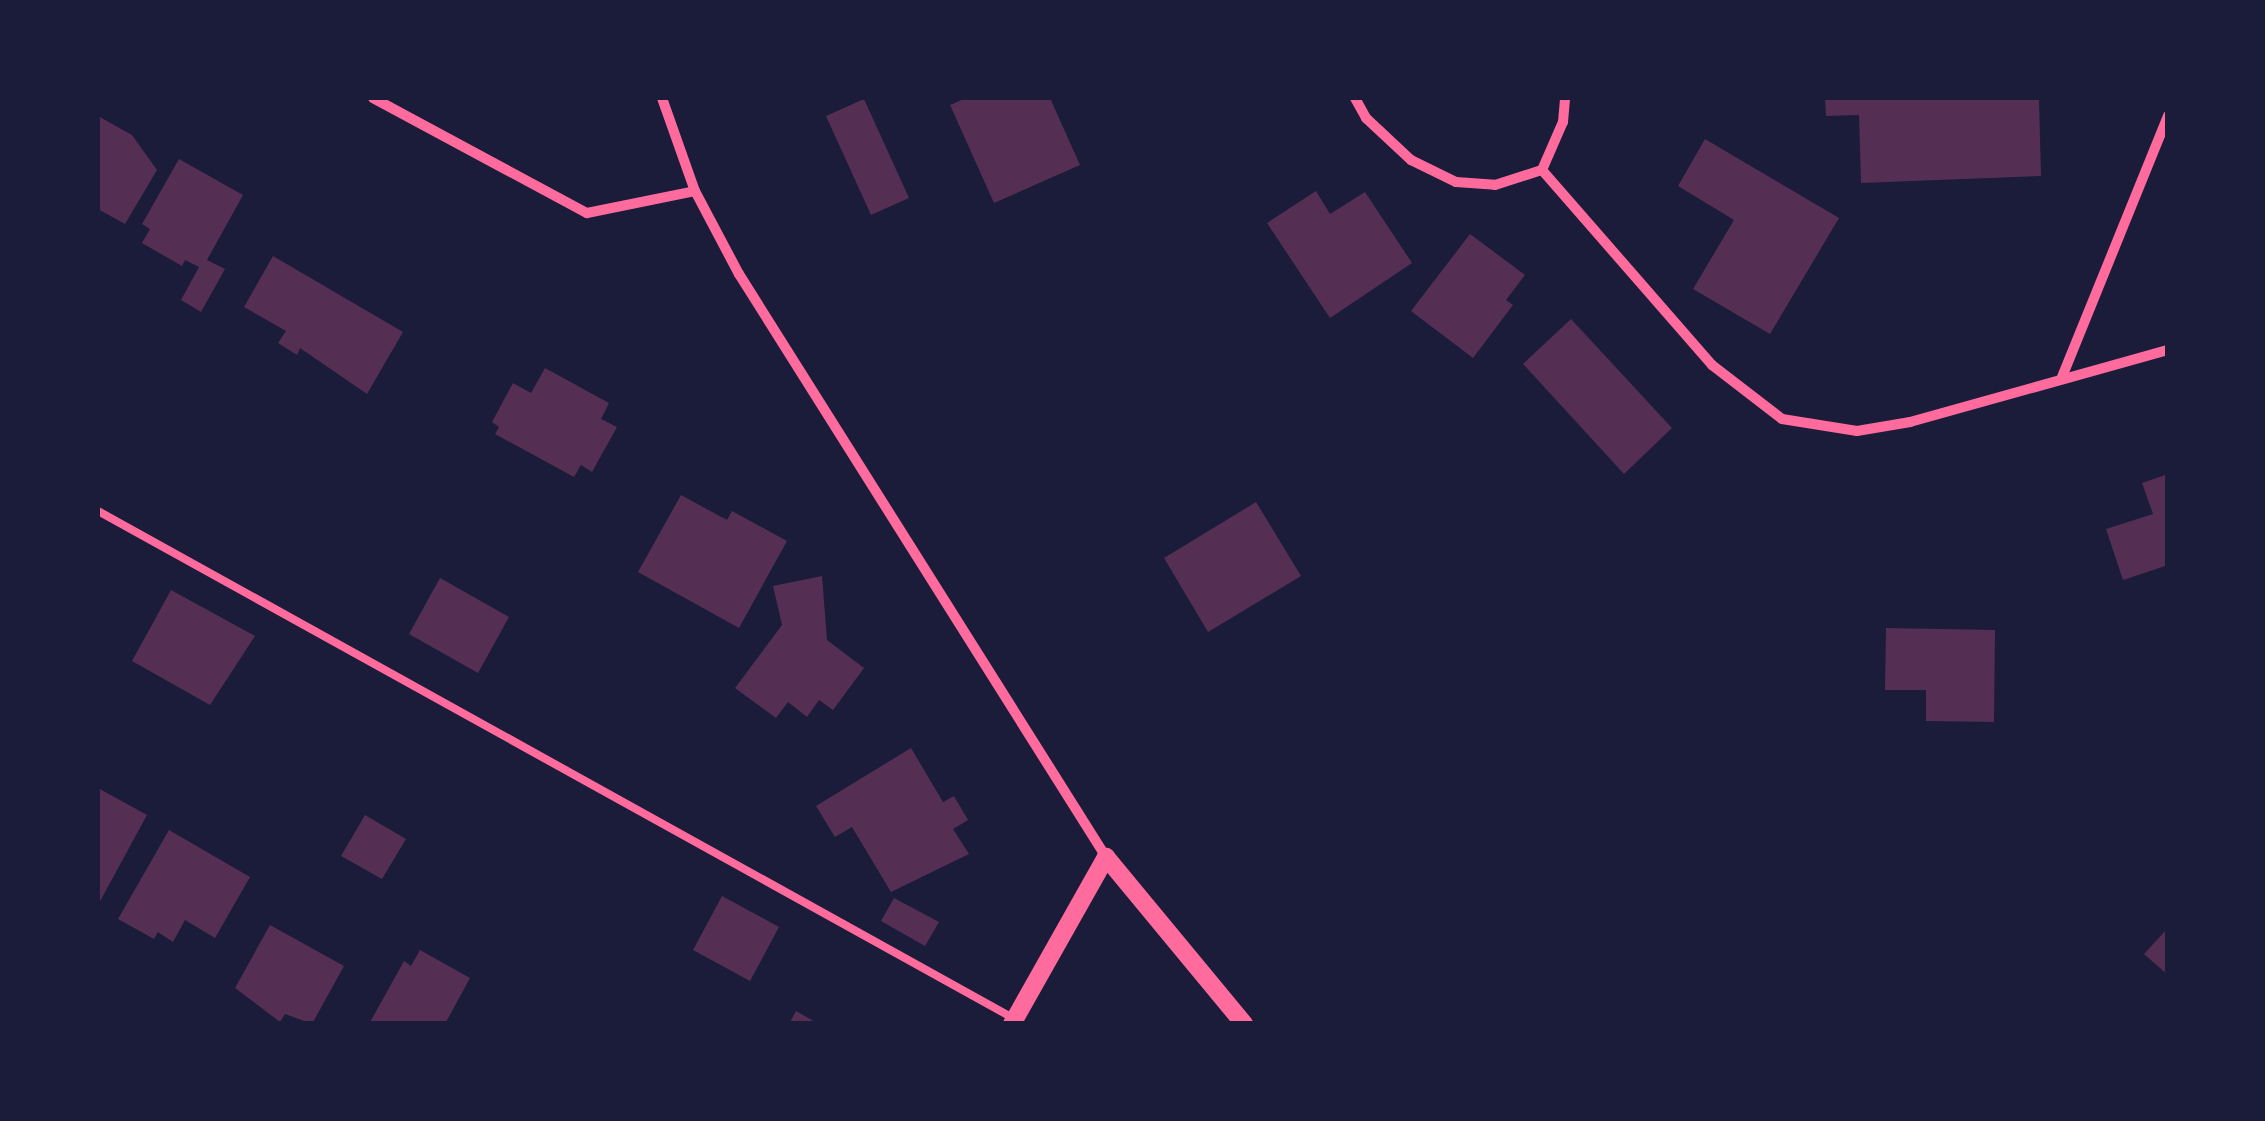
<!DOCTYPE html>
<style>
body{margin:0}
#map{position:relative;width:2265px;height:1121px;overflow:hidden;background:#1b1b3a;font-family:"Nunito Sans",sans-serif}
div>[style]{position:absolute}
.building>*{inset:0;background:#542f53}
.service>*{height:8px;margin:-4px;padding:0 4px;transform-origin:4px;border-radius:4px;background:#ff6b9d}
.minor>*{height:10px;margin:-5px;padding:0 5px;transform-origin:5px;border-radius:5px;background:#ff6b9d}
.tertiary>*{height:18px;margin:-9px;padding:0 9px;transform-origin:9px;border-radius:9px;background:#ff6b9d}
span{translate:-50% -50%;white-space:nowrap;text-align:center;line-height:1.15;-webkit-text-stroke:10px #1b1b3a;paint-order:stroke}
.frame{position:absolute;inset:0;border:100px solid #1b1b3a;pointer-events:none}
</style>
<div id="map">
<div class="building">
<i style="clip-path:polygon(966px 98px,1050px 98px,1080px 165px,994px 203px,950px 105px)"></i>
<i style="clip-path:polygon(1825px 98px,2039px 98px,2041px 176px,1861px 183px,1859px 115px,1826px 116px)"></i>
<i style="clip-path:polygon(864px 99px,909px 198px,871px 215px,826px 116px)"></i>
<i style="clip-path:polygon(98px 116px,132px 135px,157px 170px,125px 224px,98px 209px)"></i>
<i style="clip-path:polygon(1705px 139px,1839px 218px,1770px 334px,1693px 289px,1734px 220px,1678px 186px)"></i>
<i style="clip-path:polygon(179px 159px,243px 195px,207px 260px,225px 269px,201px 312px,181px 300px,199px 267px,185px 260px,182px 266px,142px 243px,150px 229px,142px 224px)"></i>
<i style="clip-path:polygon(1316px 191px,1330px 214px,1365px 192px,1412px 263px,1330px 318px,1267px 223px)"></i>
<i style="clip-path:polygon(1470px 234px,1525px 275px,1506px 300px,1513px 305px,1473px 358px,1411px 311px)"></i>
<i style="clip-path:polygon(273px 256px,403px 332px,367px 394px,300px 348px,297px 355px,278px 343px,286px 331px,244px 307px)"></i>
<i style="clip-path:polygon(1571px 319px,1672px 428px,1624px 474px,1523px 364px)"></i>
<i style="clip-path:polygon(545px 368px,609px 403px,601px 419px,617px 427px,592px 472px,581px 465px,574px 477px,495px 434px,499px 427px,492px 422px,513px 383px,531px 393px)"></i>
<i style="clip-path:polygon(2168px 474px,2168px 565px,2123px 580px,2106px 529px,2153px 514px,2142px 483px)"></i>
<i style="clip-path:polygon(681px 495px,727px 520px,732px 511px,787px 541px,739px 628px,638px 572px)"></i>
<i style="clip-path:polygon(1256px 502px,1301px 576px,1208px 632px,1164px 558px)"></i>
<i style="clip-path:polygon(822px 576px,827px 640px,864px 668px,833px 710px,819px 700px,807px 717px,788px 702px,776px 718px,735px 688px,782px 625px,773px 586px)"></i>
<i style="clip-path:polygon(440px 578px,509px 617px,478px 673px,409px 634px)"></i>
<i style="clip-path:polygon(171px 590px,255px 636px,210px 705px,132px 661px)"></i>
<i style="clip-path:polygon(1886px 628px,1995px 630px,1994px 722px,1926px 721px,1926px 690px,1885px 690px)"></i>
<i style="clip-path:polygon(911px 748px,943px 802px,954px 796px,968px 820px,953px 829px,969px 854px,891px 892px,852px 827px,835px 837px,816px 806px)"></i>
<i style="clip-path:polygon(98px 788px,147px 815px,98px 905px)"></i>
<i style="clip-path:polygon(365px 815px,406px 839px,382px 879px,341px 856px)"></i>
<i style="clip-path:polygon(169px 830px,250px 877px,215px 938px,185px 920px,173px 942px,158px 932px,154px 939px,118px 919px)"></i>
<i style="clip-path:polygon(722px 896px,779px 927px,750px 981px,693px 950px)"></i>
<i style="clip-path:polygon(894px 898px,939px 922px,925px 946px,881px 921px)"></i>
<i style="clip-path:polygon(270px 925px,344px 966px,312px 1024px,285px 1014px,280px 1022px,235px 988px)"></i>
<i style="clip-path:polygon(2168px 928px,2168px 975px,2144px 954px)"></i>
<i style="clip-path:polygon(420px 950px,470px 978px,445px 1024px,369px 1024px,404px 961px,411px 966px)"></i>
<i style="clip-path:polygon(796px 1011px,819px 1024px,789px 1024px)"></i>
</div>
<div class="service">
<i style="left:98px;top:511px;width:1048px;rotate:28.99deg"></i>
</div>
<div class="minor">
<i style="left:373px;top:98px;width:243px;rotate:28.3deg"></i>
<i style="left:587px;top:213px;width:110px;rotate:-11.5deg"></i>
<i style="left:662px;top:98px;width:99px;rotate:70.5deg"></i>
<i style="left:695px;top:191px;width:94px;rotate:62.1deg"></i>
<i style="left:739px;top:274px;width:689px;rotate:57.81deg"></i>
<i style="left:1355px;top:98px;width:23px;rotate:61deg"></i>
<i style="left:1366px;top:118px;width:62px;rotate:43deg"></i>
<i style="left:1411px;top:160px;width:50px;rotate:26.1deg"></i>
<i style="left:1456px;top:182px;width:39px;rotate:4deg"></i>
<i style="left:1495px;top:185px;width:49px;rotate:-17.7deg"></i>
<i style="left:1542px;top:170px;width:52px;rotate:-66.4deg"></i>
<i style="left:1563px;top:122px;width:24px;rotate:-85deg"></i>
<i style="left:1542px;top:170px;width:259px;rotate:48.9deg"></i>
<i style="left:1712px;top:365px;width:88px;rotate:37.6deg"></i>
<i style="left:1782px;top:419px;width:76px;rotate:9.1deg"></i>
<i style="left:1857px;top:431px;width:54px;rotate:-9.6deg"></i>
<i style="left:1910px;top:422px;width:268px;rotate:-15.6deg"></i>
<i style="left:2062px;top:377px;width:282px;rotate:-67.9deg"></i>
</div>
<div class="tertiary">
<i style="left:1012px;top:1024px;width:192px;rotate:-60.6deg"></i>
<i style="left:1106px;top:857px;width:217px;rotate:50.4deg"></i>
</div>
<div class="frame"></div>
</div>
